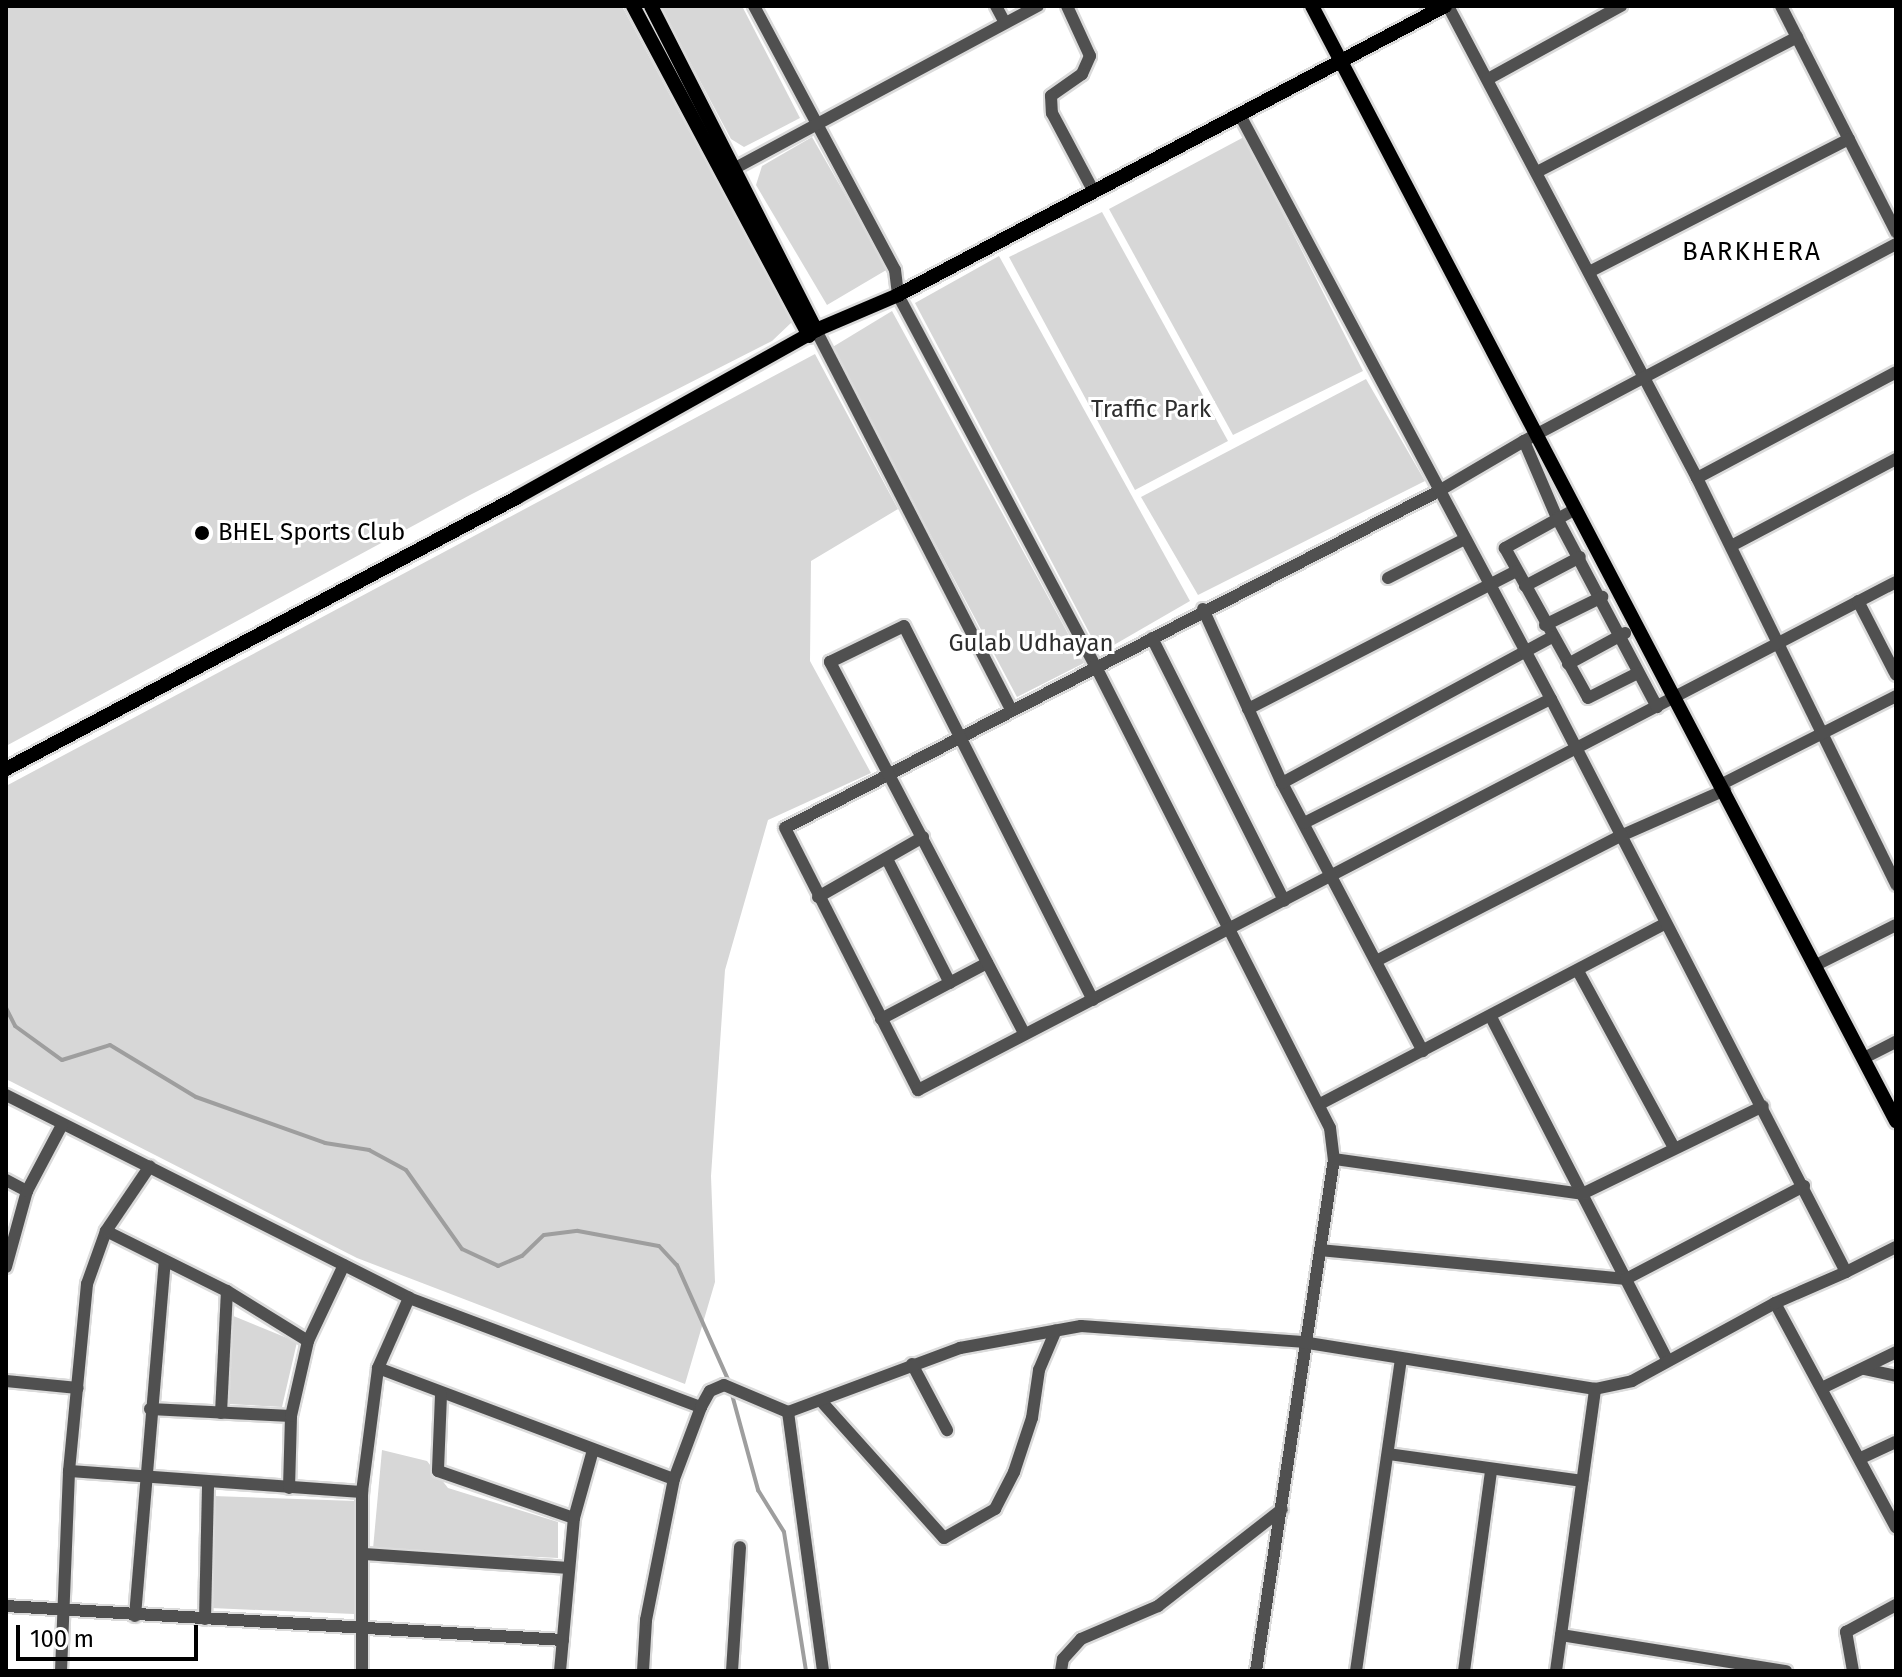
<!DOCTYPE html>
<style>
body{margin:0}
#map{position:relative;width:1902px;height:1677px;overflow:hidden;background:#fff;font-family:"Fira Sans",sans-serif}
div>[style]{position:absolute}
.green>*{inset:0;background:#d7d7d7}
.stream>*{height:4px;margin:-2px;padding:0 2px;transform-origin:2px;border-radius:2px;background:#9e9e9e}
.roads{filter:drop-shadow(2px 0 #dbdbdb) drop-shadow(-2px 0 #dbdbdb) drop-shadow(0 2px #dbdbdb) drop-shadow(0 -2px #dbdbdb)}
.minor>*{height:12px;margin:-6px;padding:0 6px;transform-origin:6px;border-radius:6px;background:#505050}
.major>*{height:14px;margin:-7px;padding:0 7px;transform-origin:7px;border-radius:7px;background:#000}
.dots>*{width:22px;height:22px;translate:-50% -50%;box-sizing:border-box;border:4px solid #fff;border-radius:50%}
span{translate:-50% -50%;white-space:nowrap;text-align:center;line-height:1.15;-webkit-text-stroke:6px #fff;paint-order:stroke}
.park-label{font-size:24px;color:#2e2e2e}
.poi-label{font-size:24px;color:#000}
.left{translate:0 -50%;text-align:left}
.neighbourhood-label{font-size:26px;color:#000;letter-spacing:2px}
.frame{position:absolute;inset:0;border:8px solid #000;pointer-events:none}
.scale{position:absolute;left:16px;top:1625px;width:182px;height:36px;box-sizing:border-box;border:4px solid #000;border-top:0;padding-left:10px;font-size:24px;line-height:28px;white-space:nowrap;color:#000;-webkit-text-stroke:6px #fff;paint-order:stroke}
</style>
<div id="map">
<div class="green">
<i style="clip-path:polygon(6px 6px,622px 6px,792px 322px,772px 341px,470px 495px,6px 746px)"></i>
<i style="clip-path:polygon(660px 6px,742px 6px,800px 118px,744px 147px,731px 139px)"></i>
<i style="clip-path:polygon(812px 137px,888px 269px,827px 305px,756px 185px,762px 166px)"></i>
<i style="clip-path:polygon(1244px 137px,1363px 371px,1233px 435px,1109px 209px)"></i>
<i style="clip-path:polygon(1102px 212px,1228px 441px,1135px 490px,1009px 257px)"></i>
<i style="clip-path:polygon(999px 256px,1190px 601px,1100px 653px,915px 303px)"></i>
<i style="clip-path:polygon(892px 311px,1084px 663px,1017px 697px,831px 348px)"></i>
<i style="clip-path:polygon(815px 354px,898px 509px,811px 561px,810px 661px,871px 773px,768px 820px,725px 970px,711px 1176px,715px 1282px,685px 1384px,357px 1258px,6px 1079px,6px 786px)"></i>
<i style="clip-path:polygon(1366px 379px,1425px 481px,1198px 595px,1141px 497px)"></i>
<i style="clip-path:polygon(231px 1315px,297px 1342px,282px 1407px,228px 1404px)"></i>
<i style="clip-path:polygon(382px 1450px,427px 1461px,448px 1488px,558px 1522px,558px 1558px,373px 1549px)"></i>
<i style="clip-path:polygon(213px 1496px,356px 1501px,354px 1614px,211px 1608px)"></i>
</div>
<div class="stream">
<i style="left:6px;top:1008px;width:20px;rotate:63deg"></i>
<i style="left:15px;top:1026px;width:58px;rotate:35.9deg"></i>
<i style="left:62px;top:1060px;width:50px;rotate:-17.4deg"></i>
<i style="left:110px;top:1045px;width:100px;rotate:31.2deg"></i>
<i style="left:196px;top:1097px;width:137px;rotate:19.6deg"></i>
<i style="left:325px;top:1143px;width:45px;rotate:9deg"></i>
<i style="left:369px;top:1150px;width:42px;rotate:28.4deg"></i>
<i style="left:406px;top:1170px;width:97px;rotate:54.7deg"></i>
<i style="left:462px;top:1249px;width:40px;rotate:25deg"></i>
<i style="left:498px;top:1266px;width:26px;rotate:-23deg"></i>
<i style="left:522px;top:1256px;width:30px;rotate:-44deg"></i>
<i style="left:544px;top:1235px;width:34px;rotate:-7deg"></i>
<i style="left:578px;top:1231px;width:82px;rotate:10.5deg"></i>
<i style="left:659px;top:1246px;width:26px;rotate:47deg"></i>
<i style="left:677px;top:1265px;width:128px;rotate:66deg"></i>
<i style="left:731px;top:1391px;width:103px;rotate:74.7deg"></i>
<i style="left:758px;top:1490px;width:49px;rotate:58.2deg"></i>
<i style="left:784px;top:1532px;width:141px;rotate:81deg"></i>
</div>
<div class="roads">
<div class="minor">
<i style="left:754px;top:6px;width:299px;rotate:61.9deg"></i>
<i style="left:895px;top:270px;width:25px;rotate:83deg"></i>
<i style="left:898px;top:295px;width:419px;rotate:62deg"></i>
<i style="left:1095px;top:665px;width:519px;rotate:63.09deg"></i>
<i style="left:1330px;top:1128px;width:31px;rotate:83deg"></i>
<i style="left:1334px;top:1159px;width:518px;rotate:98.66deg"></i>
<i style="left:996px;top:6px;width:17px;rotate:62deg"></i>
<i style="left:1067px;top:6px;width:55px;rotate:65.3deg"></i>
<i style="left:1090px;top:56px;width:20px;rotate:114deg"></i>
<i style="left:1082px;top:74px;width:38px;rotate:145deg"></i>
<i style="left:1051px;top:96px;width:17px;rotate:87deg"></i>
<i style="left:1052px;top:113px;width:89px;rotate:62deg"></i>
<i style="left:1448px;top:6px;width:534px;rotate:62.19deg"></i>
<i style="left:1697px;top:478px;width:453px;rotate:63.9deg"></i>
<i style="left:1781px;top:6px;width:254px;rotate:63deg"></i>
<i style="left:1488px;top:79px;width:152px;rotate:-28.8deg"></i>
<i style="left:1537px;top:172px;width:293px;rotate:-27.4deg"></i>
<i style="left:726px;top:173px;width:354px;rotate:-28.2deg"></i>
<i style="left:1896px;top:244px;width:421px;rotate:152.1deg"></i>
<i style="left:1524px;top:441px;width:101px;rotate:149.6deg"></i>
<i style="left:1437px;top:492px;width:733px;rotate:152.74deg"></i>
<i style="left:785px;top:828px;width:294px;rotate:63.1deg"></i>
<i style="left:918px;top:1090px;width:1102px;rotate:-27.45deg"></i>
<i style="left:1589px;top:272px;width:292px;rotate:-27.1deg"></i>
<i style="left:816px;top:330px;width:424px;rotate:62.8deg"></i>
<i style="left:1524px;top:441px;width:84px;rotate:66.8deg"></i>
<i style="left:1557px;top:518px;width:214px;rotate:62.1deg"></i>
<i style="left:1697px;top:478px;width:225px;rotate:-28deg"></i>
<i style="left:1572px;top:511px;width:77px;rotate:151.1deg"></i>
<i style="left:1505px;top:548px;width:171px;rotate:61deg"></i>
<i style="left:1588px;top:698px;width:56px;rotate:-26.6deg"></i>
<i style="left:1731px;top:546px;width:187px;rotate:-27.8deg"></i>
<i style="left:1388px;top:578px;width:84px;rotate:-26.9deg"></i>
<i style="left:1525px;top:586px;width:62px;rotate:-27.8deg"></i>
<i style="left:1858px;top:601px;width:83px;rotate:62.8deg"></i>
<i style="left:1203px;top:609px;width:191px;rotate:65.6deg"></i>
<i style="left:1282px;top:783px;width:303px;rotate:62.3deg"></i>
<i style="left:1545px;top:625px;width:64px;rotate:-26.2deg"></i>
<i style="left:1152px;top:638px;width:294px;rotate:63.3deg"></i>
<i style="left:1568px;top:664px;width:65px;rotate:-28.5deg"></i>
<i style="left:1248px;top:709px;width:302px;rotate:-27.2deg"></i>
<i style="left:1282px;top:783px;width:307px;rotate:-28.4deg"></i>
<i style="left:1722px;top:784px;width:195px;rotate:-26.8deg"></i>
<i style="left:1304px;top:823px;width:276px;rotate:-26.7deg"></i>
<i style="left:887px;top:859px;width:139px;rotate:63.1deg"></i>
<i style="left:818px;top:897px;width:121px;rotate:-29.7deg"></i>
<i style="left:1376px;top:961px;width:272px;rotate:-27.1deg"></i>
<i style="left:1618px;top:837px;width:117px;rotate:-23.7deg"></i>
<i style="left:1816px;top:965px;width:89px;rotate:-26.6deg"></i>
<i style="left:1578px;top:971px;width:201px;rotate:61.5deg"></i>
<i style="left:1491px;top:1017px;width:386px;rotate:62.8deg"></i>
<i style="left:881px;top:1019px;width:120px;rotate:-27.8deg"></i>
<i style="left:1024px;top:1033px;width:419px;rotate:-117.6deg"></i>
<i style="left:830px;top:662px;width:82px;rotate:-25.9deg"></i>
<i style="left:904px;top:626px;width:419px;rotate:63.2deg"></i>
<i style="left:1864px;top:1058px;width:36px;rotate:-27deg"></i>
<i style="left:6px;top:1095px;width:451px;rotate:26.7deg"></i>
<i style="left:409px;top:1298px;width:312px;rotate:20.5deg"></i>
<i style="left:1320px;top:1104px;width:388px;rotate:-27.6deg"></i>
<i style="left:1334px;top:1159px;width:250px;rotate:8deg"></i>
<i style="left:1582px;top:1194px;width:201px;rotate:-25.9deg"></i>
<i style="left:6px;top:1180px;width:24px;rotate:28deg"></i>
<i style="left:106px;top:1231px;width:135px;rotate:26.4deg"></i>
<i style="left:227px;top:1291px;width:95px;rotate:31.7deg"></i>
<i style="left:1320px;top:1250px;width:307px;rotate:5.4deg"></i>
<i style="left:1626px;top:1279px;width:201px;rotate:-27.6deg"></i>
<i style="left:6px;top:1267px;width:79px;rotate:-74.6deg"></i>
<i style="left:27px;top:1191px;width:75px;rotate:-62.1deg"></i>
<i style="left:1846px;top:1272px;width:56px;rotate:-26.6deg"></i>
<i style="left:1775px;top:1303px;width:255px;rotate:61.7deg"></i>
<i style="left:912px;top:1364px;width:75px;rotate:62.1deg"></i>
<i style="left:378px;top:1368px;width:316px;rotate:20.6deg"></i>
<i style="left:1864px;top:1369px;width:33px;rotate:12deg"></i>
<i style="left:6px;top:1381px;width:72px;rotate:5.6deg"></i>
<i style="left:1824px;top:1387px;width:80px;rotate:-25.9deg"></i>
<i style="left:441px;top:1395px;width:76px;rotate:92.3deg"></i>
<i style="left:438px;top:1471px;width:144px;rotate:19.1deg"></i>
<i style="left:821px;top:1401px;width:184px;rotate:48.1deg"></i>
<i style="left:944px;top:1538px;width:59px;rotate:-29.6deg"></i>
<i style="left:995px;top:1509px;width:42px;rotate:-62.8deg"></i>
<i style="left:1014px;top:1472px;width:57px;rotate:-71.6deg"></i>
<i style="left:1032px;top:1418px;width:49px;rotate:-81.7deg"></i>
<i style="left:1039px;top:1370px;width:43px;rotate:-67deg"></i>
<i style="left:150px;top:1409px;width:141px;rotate:2.8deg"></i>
<i style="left:788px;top:1412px;width:261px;rotate:82.3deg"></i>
<i style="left:221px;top:1413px;width:122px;rotate:-87.2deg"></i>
<i style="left:1388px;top:1454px;width:196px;rotate:7.9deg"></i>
<i style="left:1861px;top:1458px;width:38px;rotate:-25deg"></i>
<i style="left:69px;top:1471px;width:294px;rotate:4.1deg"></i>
<i style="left:289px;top:1488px;width:72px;rotate:-88.4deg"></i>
<i style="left:291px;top:1416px;width:77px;rotate:-77.2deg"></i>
<i style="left:308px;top:1341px;width:84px;rotate:-64.7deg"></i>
<i style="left:363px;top:1554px;width:204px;rotate:3.9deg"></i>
<i style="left:6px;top:1606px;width:558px;rotate:3.49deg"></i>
<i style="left:135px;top:1616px;width:355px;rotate:-85.2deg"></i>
<i style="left:205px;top:1619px;width:134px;rotate:-88.7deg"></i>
<i style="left:1561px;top:1635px;width:228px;rotate:9.1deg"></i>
<i style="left:61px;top:1671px;width:200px;rotate:-87.7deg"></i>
<i style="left:69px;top:1471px;width:188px;rotate:-84.5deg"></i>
<i style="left:87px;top:1284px;width:56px;rotate:-70.3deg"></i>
<i style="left:106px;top:1231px;width:78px;rotate:-55.9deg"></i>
<i style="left:362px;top:1671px;width:179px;rotate:-90deg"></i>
<i style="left:362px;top:1492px;width:125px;rotate:-82.6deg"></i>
<i style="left:378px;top:1368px;width:77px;rotate:-66.1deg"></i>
<i style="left:560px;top:1671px;width:154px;rotate:-84.8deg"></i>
<i style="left:574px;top:1518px;width:71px;rotate:-74.4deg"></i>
<i style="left:643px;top:1671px;width:51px;rotate:-86.6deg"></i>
<i style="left:646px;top:1620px;width:144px;rotate:-78.8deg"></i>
<i style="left:674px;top:1479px;width:77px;rotate:-69.4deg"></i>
<i style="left:701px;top:1407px;width:18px;rotate:-61deg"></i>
<i style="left:710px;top:1391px;width:15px;rotate:-23deg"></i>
<i style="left:724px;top:1385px;width:69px;rotate:22.9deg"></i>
<i style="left:788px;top:1412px;width:184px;rotate:-20.4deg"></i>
<i style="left:960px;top:1348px;width:123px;rotate:-10.3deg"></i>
<i style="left:1081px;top:1326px;width:222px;rotate:4.1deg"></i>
<i style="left:1302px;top:1342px;width:297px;rotate:9.1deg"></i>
<i style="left:1595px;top:1389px;width:38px;rotate:-12deg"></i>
<i style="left:1632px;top:1381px;width:163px;rotate:-28.6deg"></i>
<i style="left:1775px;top:1303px;width:77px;rotate:-23.6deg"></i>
<i style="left:1846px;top:1272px;width:644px;rotate:-117.24deg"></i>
<i style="left:1551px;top:699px;width:662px;rotate:-118.04deg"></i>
<i style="left:732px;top:1671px;width:124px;rotate:-86.3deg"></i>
<i style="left:1061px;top:1671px;width:12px;rotate:-81deg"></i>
<i style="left:1063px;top:1659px;width:27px;rotate:-48deg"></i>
<i style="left:1081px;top:1639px;width:84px;rotate:-23.2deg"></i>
<i style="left:1158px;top:1606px;width:157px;rotate:-38deg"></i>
<i style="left:1356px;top:1671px;width:315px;rotate:-81.8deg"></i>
<i style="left:1464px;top:1671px;width:202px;rotate:-82.3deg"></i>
<i style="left:1556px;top:1671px;width:285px;rotate:-82.1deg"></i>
<i style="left:1853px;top:1671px;width:40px;rotate:-100deg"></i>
<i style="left:1846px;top:1632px;width:57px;rotate:-28.4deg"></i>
</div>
<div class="major">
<i style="left:633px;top:6px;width:374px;rotate:61.9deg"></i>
<i style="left:651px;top:6px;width:364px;rotate:63deg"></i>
<i style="left:1312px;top:6px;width:1259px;rotate:62.36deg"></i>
<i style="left:6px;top:769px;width:578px;rotate:-27.98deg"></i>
<i style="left:516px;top:498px;width:344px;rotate:-29.2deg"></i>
<i style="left:816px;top:330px;width:89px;rotate:-23.1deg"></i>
<i style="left:898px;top:295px;width:619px;rotate:-27.85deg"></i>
</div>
</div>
<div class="dots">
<i style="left:202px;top:533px;background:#000"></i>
</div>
<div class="park-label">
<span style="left:1151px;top:410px">Traffic Park</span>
<span style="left:1031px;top:644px">Gulab Udhayan</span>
</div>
<div class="poi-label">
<span class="left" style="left:218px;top:533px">BHEL Sports Club</span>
</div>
<div class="neighbourhood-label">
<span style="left:1752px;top:252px">BARKHERA</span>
</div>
<div class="frame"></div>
<div class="scale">100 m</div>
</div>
